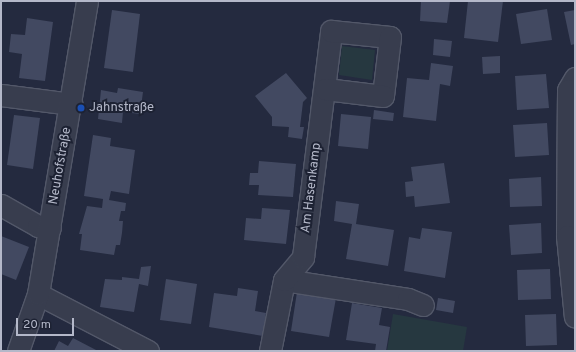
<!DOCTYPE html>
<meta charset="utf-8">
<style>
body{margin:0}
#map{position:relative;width:576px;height:352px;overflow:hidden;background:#242a3f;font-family:Overpass,sans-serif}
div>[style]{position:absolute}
.green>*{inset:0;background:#263840}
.building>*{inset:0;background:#424961}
.roads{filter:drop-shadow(1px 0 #535869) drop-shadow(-1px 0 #535869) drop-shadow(0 1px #535869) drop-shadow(0 -1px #535869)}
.street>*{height:21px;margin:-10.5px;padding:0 10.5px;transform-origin:10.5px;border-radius:10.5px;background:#383d4e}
.dots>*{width:11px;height:11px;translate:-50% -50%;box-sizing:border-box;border:2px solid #1d2233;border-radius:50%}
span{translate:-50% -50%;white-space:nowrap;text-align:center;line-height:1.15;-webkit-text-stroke:4px #1d2233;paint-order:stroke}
.poi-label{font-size:13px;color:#b4b8c9}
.left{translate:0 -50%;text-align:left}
.street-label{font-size:13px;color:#b4b8c9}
.frame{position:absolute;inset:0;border:2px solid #b4b8c9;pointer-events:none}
.scale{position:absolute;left:16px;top:318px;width:58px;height:18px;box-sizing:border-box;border:2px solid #b4b8c9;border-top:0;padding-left:5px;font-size:12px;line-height:14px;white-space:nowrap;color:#b4b8c9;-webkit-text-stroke:3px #1d2233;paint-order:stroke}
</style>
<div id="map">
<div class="green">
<i style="clip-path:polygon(342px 46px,375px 50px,372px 80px,339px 75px)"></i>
<i style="clip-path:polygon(393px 314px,467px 327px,463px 351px,387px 351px)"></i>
</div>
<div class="building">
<i style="clip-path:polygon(421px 1px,450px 1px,447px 23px,420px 21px)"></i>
<i style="clip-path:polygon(468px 1px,503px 1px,498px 42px,464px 38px)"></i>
<i style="clip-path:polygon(547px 9px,552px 40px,521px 44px,516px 14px)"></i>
<i style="clip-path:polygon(112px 10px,140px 14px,133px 72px,104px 68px)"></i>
<i style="clip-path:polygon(575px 10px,575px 44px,571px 45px,564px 12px)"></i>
<i style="clip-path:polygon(27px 18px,53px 22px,45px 81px,19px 78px,22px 54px,9px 52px,11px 34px,25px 35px)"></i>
<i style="clip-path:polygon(434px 39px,452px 41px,450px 57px,433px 55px)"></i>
<i style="clip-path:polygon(500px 56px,500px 73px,483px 74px,482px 57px)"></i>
<i style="clip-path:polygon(431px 63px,453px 66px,450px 86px,440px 84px,436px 121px,403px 117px,407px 78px,429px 80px)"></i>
<i style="clip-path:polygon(286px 73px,307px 98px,303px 102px,300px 127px,304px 127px,302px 139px,288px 137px,289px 127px,272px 126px,272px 117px,255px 96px)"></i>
<i style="clip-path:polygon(546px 74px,549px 108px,517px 110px,515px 76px)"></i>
<i style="clip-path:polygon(118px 88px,143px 92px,140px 114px,123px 112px,122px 123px,98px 119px,101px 90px,117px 93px)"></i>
<i style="clip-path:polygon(374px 110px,394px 113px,393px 121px,373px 119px)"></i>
<i style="clip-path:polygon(341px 114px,371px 117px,368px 149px,338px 146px)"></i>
<i style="clip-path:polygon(14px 115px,40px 118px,33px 169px,7px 165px)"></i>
<i style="clip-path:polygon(547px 123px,549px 155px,515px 157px,513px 125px)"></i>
<i style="clip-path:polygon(93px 135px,111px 138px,110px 146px,135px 150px,129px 194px,111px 191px,109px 200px,126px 203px,125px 211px,121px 211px,119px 221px,123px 221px,122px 233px,120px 245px,116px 245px,114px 255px,80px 250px,82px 234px,79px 234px,87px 206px,102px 208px,103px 199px,84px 196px)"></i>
<i style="clip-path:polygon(259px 161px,296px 164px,293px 197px,258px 195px,259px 185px,249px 185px,250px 173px,258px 173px)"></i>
<i style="clip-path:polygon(444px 163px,450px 203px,415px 207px,414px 196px,406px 197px,405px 182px,413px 181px,411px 167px)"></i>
<i style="clip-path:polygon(541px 177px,542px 206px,510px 207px,509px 179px)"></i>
<i style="clip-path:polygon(336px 201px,359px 204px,356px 224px,394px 230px,388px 266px,346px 259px,352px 224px,334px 221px)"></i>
<i style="clip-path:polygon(262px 208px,290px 210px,286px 244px,244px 240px,246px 218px,261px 219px)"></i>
<i style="clip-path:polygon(541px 223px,542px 253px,511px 255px,509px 225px)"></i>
<i style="clip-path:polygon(422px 228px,452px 232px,445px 278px,404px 271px,409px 237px,420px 239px)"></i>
<i style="clip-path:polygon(1px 236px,29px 247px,16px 280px,1px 274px)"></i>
<i style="clip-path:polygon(151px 266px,148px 286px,139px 284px,134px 312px,100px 307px,105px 279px,122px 280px,122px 277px,139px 279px,141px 267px)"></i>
<i style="clip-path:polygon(550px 269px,551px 299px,518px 300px,517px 270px)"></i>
<i style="clip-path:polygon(166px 279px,197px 284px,191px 324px,160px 320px)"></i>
<i style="clip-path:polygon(238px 288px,258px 291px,255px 311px,266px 313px,263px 336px,209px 327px,214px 293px,237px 296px)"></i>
<i style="clip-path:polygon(297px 292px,336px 298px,329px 337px,291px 331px)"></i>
<i style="clip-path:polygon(438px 298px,455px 301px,453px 313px,436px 310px)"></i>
<i style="clip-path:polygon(352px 303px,382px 308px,379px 325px,390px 327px,386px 351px,375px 351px,376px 344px,346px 340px)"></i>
<i style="clip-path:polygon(556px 314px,557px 345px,526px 346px,525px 315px)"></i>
<i style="clip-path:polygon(73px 338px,98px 351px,54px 351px,59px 341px,68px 346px)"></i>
</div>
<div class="roads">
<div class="street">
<i style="left:575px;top:78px;width:14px;rotate:120deg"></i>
<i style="left:568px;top:90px;width:146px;rotate:90.4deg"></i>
<i style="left:567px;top:236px;width:81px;rotate:84.4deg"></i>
<i style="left:1px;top:95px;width:71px;rotate:7.3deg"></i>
<i style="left:1px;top:205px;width:43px;rotate:29.6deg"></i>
<i style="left:38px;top:226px;width:12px;rotate:9deg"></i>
<i style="left:284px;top:280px;width:125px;rotate:8.7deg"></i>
<i style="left:408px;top:299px;width:16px;rotate:22deg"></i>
<i style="left:38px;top:294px;width:124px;rotate:27.4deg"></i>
<i style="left:18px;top:351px;width:60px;rotate:-70.7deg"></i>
<i style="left:38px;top:294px;width:297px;rotate:-80.5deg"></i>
<i style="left:270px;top:351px;width:72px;rotate:-78.8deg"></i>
<i style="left:284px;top:280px;width:30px;rotate:-50deg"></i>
<i style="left:303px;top:257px;width:228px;rotate:-82.9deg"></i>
<i style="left:331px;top:31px;width:59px;rotate:5.8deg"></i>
<i style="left:390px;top:37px;width:59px;rotate:96.8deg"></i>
<i style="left:383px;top:96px;width:58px;rotate:-173.1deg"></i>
</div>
</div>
<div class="dots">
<i style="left:81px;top:108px;background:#1a4fb4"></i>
</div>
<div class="poi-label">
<span class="left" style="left:89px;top:108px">Jahnstraße</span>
</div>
<div class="street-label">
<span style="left:61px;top:166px;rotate:-80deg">Neuhofstraße</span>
<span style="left:312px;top:188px;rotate:-83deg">Am Hasenkamp</span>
</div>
<div class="frame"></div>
<div class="scale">20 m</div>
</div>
